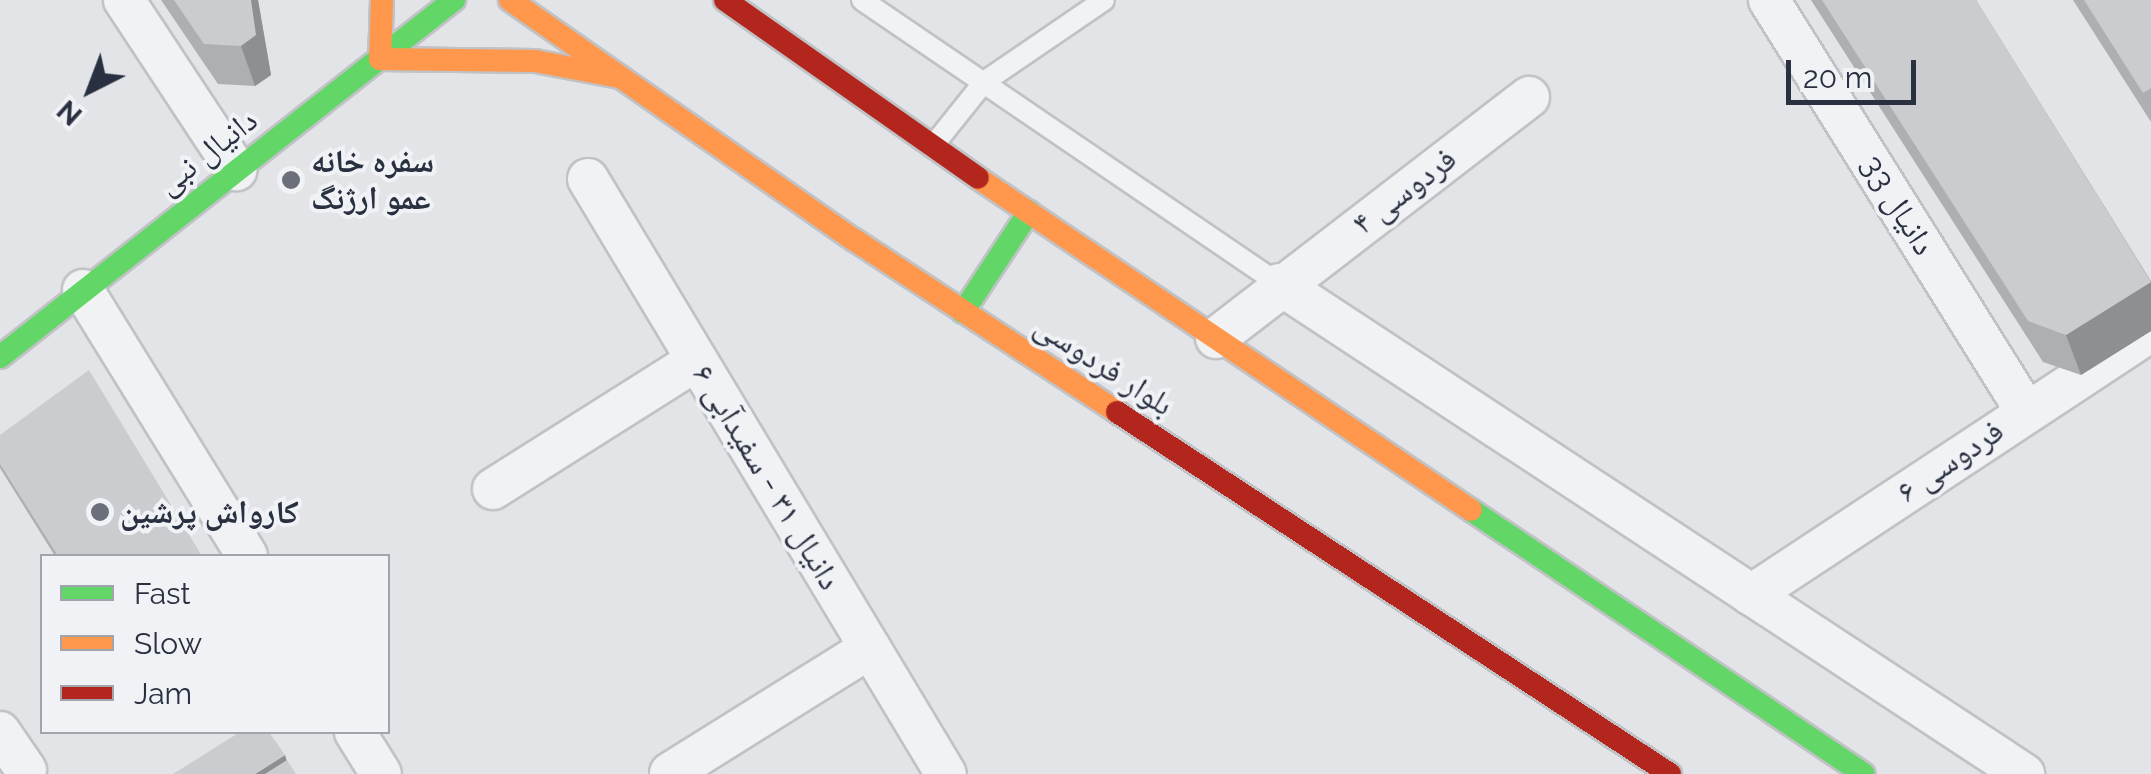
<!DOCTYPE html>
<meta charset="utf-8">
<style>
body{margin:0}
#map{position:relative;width:2151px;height:774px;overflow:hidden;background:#e2e4e7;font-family:Raleway,"Noto Naskh Arabic",sans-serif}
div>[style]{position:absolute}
.roads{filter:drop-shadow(2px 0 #c0c2c5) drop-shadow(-2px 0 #c0c2c5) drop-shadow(0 2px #c0c2c5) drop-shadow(0 -2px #c0c2c5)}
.lane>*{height:20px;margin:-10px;padding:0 10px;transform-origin:10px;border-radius:10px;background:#f1f2f4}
.street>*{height:40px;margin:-20px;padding:0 20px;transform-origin:20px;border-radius:20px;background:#f1f2f4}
.fast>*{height:22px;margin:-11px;padding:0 11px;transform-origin:11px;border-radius:11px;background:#63d668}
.slow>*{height:22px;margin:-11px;padding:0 11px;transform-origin:11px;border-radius:11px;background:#ff974d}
.jam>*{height:22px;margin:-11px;padding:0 11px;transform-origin:11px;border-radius:11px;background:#b3261e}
.wall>*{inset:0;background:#aeafb2}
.shaded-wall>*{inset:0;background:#8d8f91}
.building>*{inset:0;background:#cacccf}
.dots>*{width:28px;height:28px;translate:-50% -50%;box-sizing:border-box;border:5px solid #f0f2f6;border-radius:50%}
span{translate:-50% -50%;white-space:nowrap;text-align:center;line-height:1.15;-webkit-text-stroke:8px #f0f2f6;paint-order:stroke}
.street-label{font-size:32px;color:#293040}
.poi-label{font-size:32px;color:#293040;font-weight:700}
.left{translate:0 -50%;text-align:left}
.legend{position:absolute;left:40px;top:554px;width:350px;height:180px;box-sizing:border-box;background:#f0f2f6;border:2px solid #a0a4ad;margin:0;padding:12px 18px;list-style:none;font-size:30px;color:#293040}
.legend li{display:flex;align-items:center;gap:20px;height:50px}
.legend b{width:50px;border:2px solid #a0a4ad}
.north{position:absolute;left:40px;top:40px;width:100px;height:100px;-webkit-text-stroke:8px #f0f2f6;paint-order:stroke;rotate:222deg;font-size:28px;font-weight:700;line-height:40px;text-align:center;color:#293040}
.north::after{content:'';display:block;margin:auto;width:35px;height:45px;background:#293040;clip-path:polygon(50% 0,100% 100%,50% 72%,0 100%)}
.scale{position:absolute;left:1786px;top:60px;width:130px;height:45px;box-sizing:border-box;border:5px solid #293040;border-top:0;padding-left:12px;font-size:30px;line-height:35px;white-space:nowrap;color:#293040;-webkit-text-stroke:8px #f0f2f6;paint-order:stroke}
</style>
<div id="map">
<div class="roads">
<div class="lane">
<i style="left:862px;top:0;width:505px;rotate:34.26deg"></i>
<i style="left:932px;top:147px;width:83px;rotate:-51.3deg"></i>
<i style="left:984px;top:82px;width:145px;rotate:-34.3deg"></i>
</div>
<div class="street">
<i style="left:124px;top:0;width:204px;rotate:56.6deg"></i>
<i style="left:1769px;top:0;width:485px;rotate:58deg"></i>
<i style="left:588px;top:179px;width:694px;rotate:58.97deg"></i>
<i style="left:1279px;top:284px;width:892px;rotate:33.33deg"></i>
<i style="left:83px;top:290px;width:312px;rotate:58.3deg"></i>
<i style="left:1216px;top:338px;width:395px;rotate:-37.6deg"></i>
<i style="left:493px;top:489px;width:241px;rotate:-32.3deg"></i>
<i style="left:1751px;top:595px;width:479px;rotate:-33.4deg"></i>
<i style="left:0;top:732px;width:46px;rotate:55.6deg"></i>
<i style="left:355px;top:732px;width:49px;rotate:58.2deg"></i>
<i style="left:670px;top:773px;width:236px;rotate:-32deg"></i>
</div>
<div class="fast">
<i style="left:963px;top:312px;width:120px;rotate:-56.6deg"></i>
<i style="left:0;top:357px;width:578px;rotate:-38.18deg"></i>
<i style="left:1471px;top:510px;width:473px;rotate:33.9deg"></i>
</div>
<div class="slow">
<i style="left:382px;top:0;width:59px;rotate:91.9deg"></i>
<i style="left:380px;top:59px;width:155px;rotate:0.7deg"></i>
<i style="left:535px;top:61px;width:86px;rotate:10.7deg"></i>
<i style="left:510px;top:0;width:418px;rotate:34.9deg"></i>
<i style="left:853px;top:239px;width:316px;rotate:33.2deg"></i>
<i style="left:978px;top:178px;width:594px;rotate:33.96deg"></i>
</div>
<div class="jam">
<i style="left:725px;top:0;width:309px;rotate:35.1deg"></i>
<i style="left:1117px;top:412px;width:661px;rotate:33.21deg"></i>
</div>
</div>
<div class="wall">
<i style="clip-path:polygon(161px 0,258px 0,271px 75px,255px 86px,218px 84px)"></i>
<i style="clip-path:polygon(1811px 0,1976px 0,2151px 281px,2151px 331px,2081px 375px,2043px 362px)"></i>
<i style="clip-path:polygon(2073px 0,2151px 0,2151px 122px)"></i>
<i style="clip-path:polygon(0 435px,202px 556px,55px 556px,0 468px)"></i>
</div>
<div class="shaded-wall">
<i style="clip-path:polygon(251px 0,258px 0,271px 75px,255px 86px,241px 46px)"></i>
<i style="clip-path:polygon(2151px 282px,2151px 331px,2081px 375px,2066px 335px)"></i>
<i style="clip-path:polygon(285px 755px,291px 774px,255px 774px)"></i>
</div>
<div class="building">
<i style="clip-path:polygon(174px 0,251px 0,256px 35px,241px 46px,204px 44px)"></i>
<i style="clip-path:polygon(1822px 0,1976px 0,2151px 282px,2066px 335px,2028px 321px)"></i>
<i style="clip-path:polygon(2084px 0,2151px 0,2151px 88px,2143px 93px)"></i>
<i style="clip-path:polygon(89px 370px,202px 556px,58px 556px,0 464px,0 435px)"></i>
<i style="clip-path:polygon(240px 732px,269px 732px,285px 755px,255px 774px,173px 774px)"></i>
<i style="clip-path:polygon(287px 760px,296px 774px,265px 774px)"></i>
</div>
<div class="dots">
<i style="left:291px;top:180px;background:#6a6f7a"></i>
<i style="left:100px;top:512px;background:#6a6f7a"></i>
</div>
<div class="street-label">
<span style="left:207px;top:152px;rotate:-38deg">دانیال نبی</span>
<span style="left:1404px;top:191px;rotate:-37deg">فردوسی ۴</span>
<span style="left:1898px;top:205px;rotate:58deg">دانیال 33</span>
<span style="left:1104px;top:365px;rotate:33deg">بلوار فردوسی</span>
<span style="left:1950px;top:461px;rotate:-34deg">فردوسی ۶</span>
<span style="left:767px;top:477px;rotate:59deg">دانیال ۳۱ - سفیدآبی ۶</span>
</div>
<div class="poi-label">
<span class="left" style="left:311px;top:180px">سفره خانه<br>عمو ارژنگ</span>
<span class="left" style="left:120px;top:512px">کارواش پرشین</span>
</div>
<ul class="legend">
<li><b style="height:12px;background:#63d668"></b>Fast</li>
<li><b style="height:12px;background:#ff974d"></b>Slow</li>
<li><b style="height:12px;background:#b3261e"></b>Jam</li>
</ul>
<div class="north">N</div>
<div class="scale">20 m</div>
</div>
